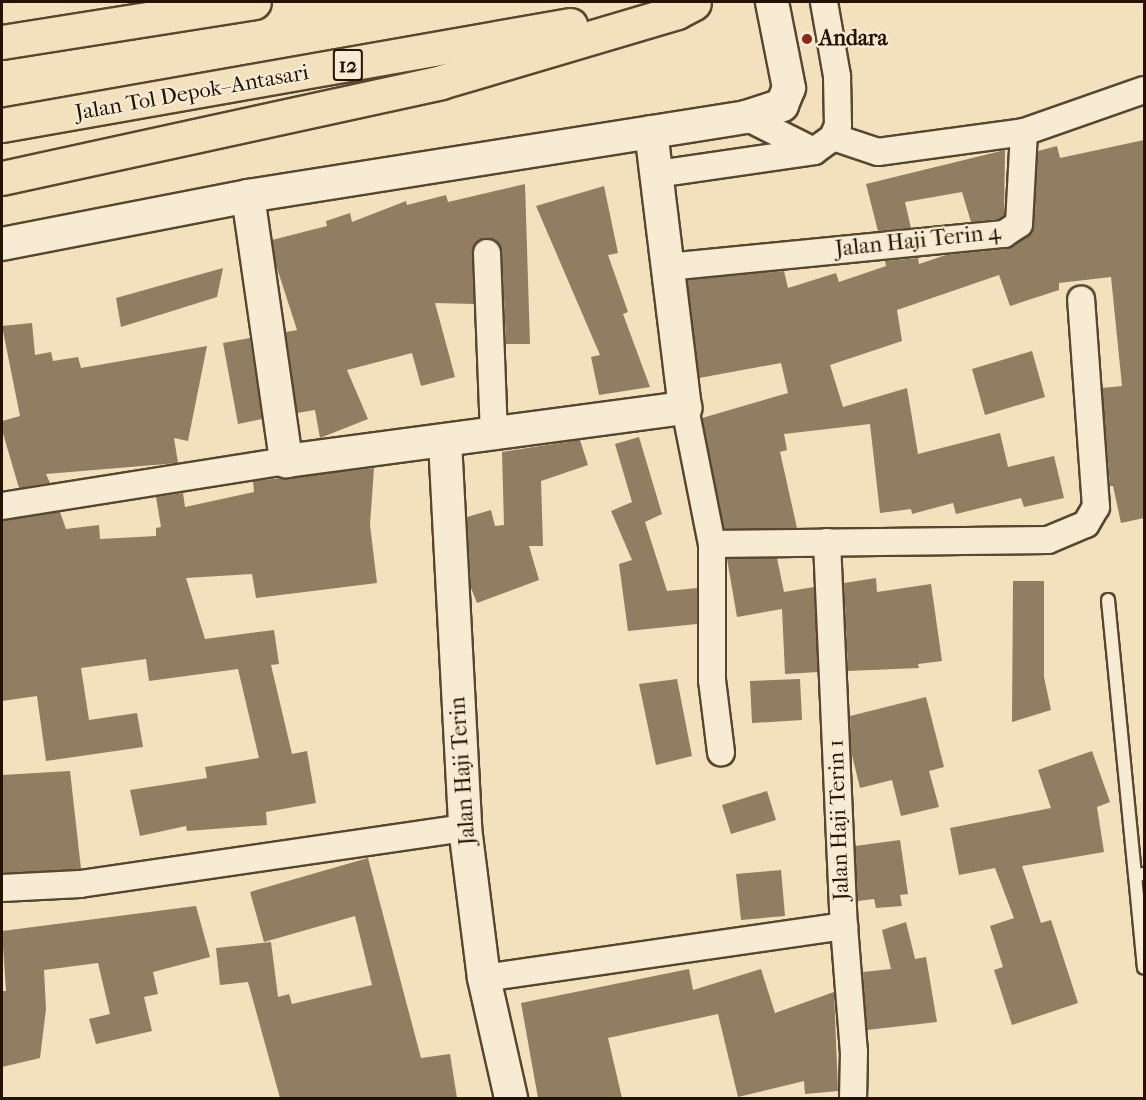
<!DOCTYPE html>
<meta charset="utf-8">
<style>
body{margin:0}
#map{position:relative;width:1146px;height:1100px;overflow:hidden;background:#f3e0bd;font-family:"IM FELL French Canon",serif}
div>[style]{position:absolute}
.building>*{inset:0;background:#907d62}
.roads{filter:drop-shadow(2px 0 #58462f) drop-shadow(-2px 0 #58462f) drop-shadow(0 2px #58462f) drop-shadow(0 -2px #58462f)}
.service>*{height:12px;margin:-6px;padding:0 6px;transform-origin:6px;border-radius:6px;background:#f7ebd4}
.minor>*{height:26px;margin:-13px;padding:0 13px;transform-origin:13px;border-radius:13px;background:#f7ebd4}
.tertiary>*{height:32px;margin:-16px;padding:0 16px;transform-origin:16px;border-radius:16px;background:#f7ebd4}
.motorway>*{height:33px;margin:-16.5px;padding:0 16.5px;transform-origin:16.5px;border-radius:16.5px;background:#f3e0bd}
.dots>*{width:16px;height:16px;translate:-50% -50%;box-sizing:border-box;border:3px solid #f7ebd4;border-radius:50%}
span{translate:-50% -50%;white-space:nowrap;text-align:center;line-height:1.15;-webkit-text-stroke:4.5px #f7ebd4;paint-order:stroke}
.shield-label span{padding:2px 4px;background:#f7ebd4;border:2px solid;border-radius:4px;-webkit-text-stroke-width:0}
.shield-label{font-size:21px;color:#251200;font-weight:700}
.poi-label{font-size:22px;color:#251200;font-weight:700}
.left{translate:0 -50%;text-align:left}
.street-label{font-size:22px;color:#251200}
.frame{position:absolute;inset:0;border:3px solid #251200;pointer-events:none}
</style>
<div id="map">
<div class="building">
<i style="clip-path:polygon(1144px 140px,1144px 518px,1121px 523px,1113px 486px,1110px 486px,1102px 388px,1122px 386px,1111px 277px,1059px 283px,1059px 290px,1010px 306px,999px 275px,897px 310px,902px 341px,830px 365px,843px 407px,907px 388px,918px 454px,1000px 433px,1008px 467px,1054px 456px,1064px 498px,1024px 507px,1021px 498px,956px 514px,953px 503px,912px 514px,911px 509px,880px 513px,870px 424px,784px 434px,787px 450px,780px 452px,797px 528px,724px 529px,702px 418px,788px 393px,781px 363px,699px 378px,687px 280px,784px 271px,788px 288px,836px 273px,839px 282px,886px 266px,885px 261px,918px 258px,919px 264px,946px 255px,1006px 249px,1032px 231px,1038px 151px,1057px 146px,1060px 158px)"></i>
<i style="clip-path:polygon(1005px 150px,1004px 216px,999px 219px,971px 222px,962px 192px,905px 202px,911px 228px,878px 231px,866px 184px)"></i>
<i style="clip-path:polygon(525px 184px,530px 344px,506px 344px,502px 252px,494px 240px,480px 240px,472px 254px,474px 304px,435px 303px,455px 377px,421px 386px,412px 353px,347px 370px,368px 419px,320px 438px,315px 410px,297px 413px,286px 332px,297px 330px,276px 265px,272px 240px,327px 226px,326px 221px,350px 213px,352px 222px,406px 201px,407px 205px,446px 195px,448px 202px)"></i>
<i style="clip-path:polygon(604px 186px,618px 253px,608px 255px,628px 312px,623px 314px,650px 387px,599px 395px,591px 357px,600px 355px,536px 206px)"></i>
<i style="clip-path:polygon(223px 268px,217px 297px,121px 327px,116px 298px)"></i>
<i style="clip-path:polygon(32px 323px,35px 355px,51px 352px,53px 361px,78px 357px,81px 368px,207px 346px,188px 441px,174px 438px,178px 463px,46px 474px,50px 483px,19px 488px,2px 430px,2px 421px,20px 416px,2px 326px)"></i>
<i style="clip-path:polygon(250px 338px,262px 419px,238px 424px,223px 343px)"></i>
<i style="clip-path:polygon(1032px 351px,1045px 397px,985px 415px,972px 369px)"></i>
<i style="clip-path:polygon(639px 437px,662px 514px,645px 522px,667px 591px,697px 588px,697px 624px,628px 631px,619px 564px,632px 560px,611px 511px,632px 502px,615px 444px)"></i>
<i style="clip-path:polygon(580px 440px,588px 465px,541px 481px,543px 546px,529px 546px,539px 580px,477px 603px,471px 588px,467px 517px,491px 510px,495px 526px,504px 525px,502px 452px)"></i>
<i style="clip-path:polygon(374px 468px,370px 525px,377px 583px,256px 598px,252px 574px,186px 578px,205px 639px,274px 630px,279px 664px,271px 665px,292px 754px,307px 751px,316px 803px,266px 812px,267px 825px,187px 831px,186px 826px,140px 836px,130px 790px,207px 778px,205px 767px,259px 758px,238px 669px,149px 681px,146px 659px,81px 668px,89px 720px,137px 713px,143px 747px,46px 761px,37px 696px,2px 701px,2px 521px,60px 512px,66px 529px,99px 525px,100px 539px,156px 536px,156px 528px,161px 527px,156px 497px,183px 493px,185px 507px,254px 492px,253px 481px)"></i>
<i style="clip-path:polygon(777px 558px,784px 592px,814px 587px,818px 672px,785px 674px,782px 609px,737px 617px,727px 559px)"></i>
<i style="clip-path:polygon(876px 578px,877px 592px,931px 584px,942px 661px,918px 664px,919px 668px,848px 671px,844px 583px)"></i>
<i style="clip-path:polygon(1013px 581px,1044px 581px,1044px 677px,1051px 710px,1012px 722px)"></i>
<i style="clip-path:polygon(677px 679px,692px 756px,656px 765px,639px 684px)"></i>
<i style="clip-path:polygon(800px 679px,802px 720px,752px 723px,750px 681px)"></i>
<i style="clip-path:polygon(926px 697px,944px 767px,929px 771px,939px 807px,901px 816px,892px 780px,860px 788px,851px 751px,850px 716px)"></i>
<i style="clip-path:polygon(1092px 751px,1110px 802px,1097px 807px,1104px 852px,1022px 866px,1041px 923px,1051px 920px,1078px 1003px,1012px 1025px,994px 970px,1003px 967px,990px 926px,1014px 918px,995px 868px,959px 875px,950px 828px,1051px 808px,1038px 770px)"></i>
<i style="clip-path:polygon(70px 771px,81px 869px,2px 873px,2px 775px)"></i>
<i style="clip-path:polygon(767px 791px,776px 820px,731px 834px,722px 805px)"></i>
<i style="clip-path:polygon(900px 840px,908px 894px,900px 895px,902px 906px,876px 908px,874px 899px,858px 901px,855px 846px)"></i>
<i style="clip-path:polygon(368px 858px,421px 1058px,450px 1054px,457px 1098px,280px 1098px,248px 982px,220px 985px,216px 948px,271px 942px,278px 997px,289px 994px,292px 1004px,372px 985px,355px 916px,264px 942px,250px 892px)"></i>
<i style="clip-path:polygon(781px 870px,785px 916px,741px 920px,736px 874px)"></i>
<i style="clip-path:polygon(196px 906px,210px 957px,153px 972px,158px 994px,144px 997px,152px 1031px,96px 1044px,89px 1019px,110px 1014px,98px 963px,44px 970px,46px 1009px,40px 1058px,2px 1067px,2px 991px,6px 991px,2px 931px)"></i>
<i style="clip-path:polygon(906px 922px,915px 959px,926px 957px,937px 1022px,867px 1030px,863px 972px,891px 969px,882px 930px)"></i>
<i style="clip-path:polygon(689px 969px,693px 990px,761px 969px,775px 1013px,834px 992px,838px 1091px,805px 1094px,804px 1081px,738px 1097px,718px 1014px,608px 1038px,622px 1098px,538px 1098px,521px 1003px)"></i>
</div>
<div class="roads">
<div class="service">
<i style="left:1108px;top:600px;width:276px;rotate:84.4deg"></i>
<i style="left:1144px;top:874px;width:9px;rotate:174deg"></i>
<i style="left:1135px;top:875px;width:93px;rotate:84.5deg"></i>
</div>
<div class="minor">
<i style="left:746px;top:117px;width:76px;rotate:26.6deg"></i>
<i style="left:833px;top:137px;width:47px;rotate:18.4deg"></i>
<i style="left:878px;top:152px;width:147px;rotate:-7.8deg"></i>
<i style="left:1024px;top:132px;width:127px;rotate:-19.3deg"></i>
<i style="left:657px;top:174px;width:159px;rotate:-8.3deg"></i>
<i style="left:814px;top:151px;width:24px;rotate:-36deg"></i>
<i style="left:833px;top:137px;width:13px;rotate:-67deg"></i>
<i style="left:838px;top:125px;width:49px;rotate:-91.2deg"></i>
<i style="left:837px;top:76px;width:75px;rotate:-100deg"></i>
<i style="left:487px;top:253px;width:180px;rotate:87.8deg"></i>
<i style="left:667px;top:267px;width:339px;rotate:-5.6deg"></i>
<i style="left:1004px;top:234px;width:18px;rotate:-34deg"></i>
<i style="left:1019px;top:224px;width:92px;rotate:-86.9deg"></i>
<i style="left:685px;top:408px;width:139px;rotate:78.8deg"></i>
<i style="left:712px;top:544px;width:136px;rotate:90deg"></i>
<i style="left:712px;top:680px;width:73px;rotate:82.9deg"></i>
<i style="left:2px;top:506px;width:288px;rotate:-9deg"></i>
<i style="left:827px;top:542px;width:384px;rotate:87.5deg"></i>
<i style="left:844px;top:926px;width:126px;rotate:85.5deg"></i>
<i style="left:854px;top:1052px;width:46px;rotate:91.2deg"></i>
<i style="left:712px;top:544px;width:336px;rotate:-0.7deg"></i>
<i style="left:1048px;top:540px;width:41px;rotate:-22.8deg"></i>
<i style="left:1086px;top:524px;width:20px;rotate:-60deg"></i>
<i style="left:1096px;top:507px;width:208px;rotate:-94.1deg"></i>
<i style="left:2px;top:888px;width:78px;rotate:-2.9deg"></i>
<i style="left:80px;top:884px;width:389px;rotate:-8.3deg"></i>
<i style="left:484px;top:978px;width:364px;rotate:-8.2deg"></i>
</div>
<div class="tertiary">
<i style="left:248px;top:196px;width:268px;rotate:81.8deg"></i>
<i style="left:286px;top:461px;width:403px;rotate:-7.6deg"></i>
<i style="left:685px;top:408px;width:278px;rotate:-97deg"></i>
<i style="left:2px;top:244px;width:251px;rotate:-11deg"></i>
<i style="left:248px;top:196px;width:504px;rotate:-9.01deg"></i>
<i style="left:746px;top:117px;width:38px;rotate:-18deg"></i>
<i style="left:782px;top:105px;width:18px;rotate:-68deg"></i>
<i style="left:789px;top:88px;width:88px;rotate:-101.2deg"></i>
<i style="left:445px;top:441px;width:388px;rotate:87deg"></i>
<i style="left:465px;top:828px;width:151px;rotate:82.8deg"></i>
<i style="left:484px;top:978px;width:123px;rotate:77.3deg"></i>
</div>
<div class="motorway">
<i style="left:2px;top:42px;width:255px;rotate:-9deg"></i>
<i style="left:2px;top:125px;width:577px;rotate:-9.98deg"></i>
<i style="left:2px;top:178px;width:449px;rotate:-12.3deg"></i>
<i style="left:441px;top:82px;width:246px;rotate:-16.5deg"></i>
<i style="left:677px;top:12px;width:19px;rotate:-28deg"></i>
</div>
</div>
<div class="dots">
<i style="left:807px;top:39px;background:#8f2418"></i>
</div>
<div class="shield-label">
<span style="left:348px;top:65px">12</span>
</div>
<div class="poi-label">
<span class="left" style="left:819px;top:39px">Andara</span>
</div>
<div class="street-label">
<span style="left:192px;top:93px;rotate:-10deg">Jalan Tol Depok–Antasari</span>
<span style="left:918px;top:241px;rotate:-6deg">Jalan Haji Terin 4</span>
<span style="left:463px;top:771px;rotate:-94deg">Jalan Haji Terin</span>
<span style="left:839px;top:820px;rotate:-92deg">Jalan Haji Terin 1</span>
</div>
<div class="frame"></div>
</div>
